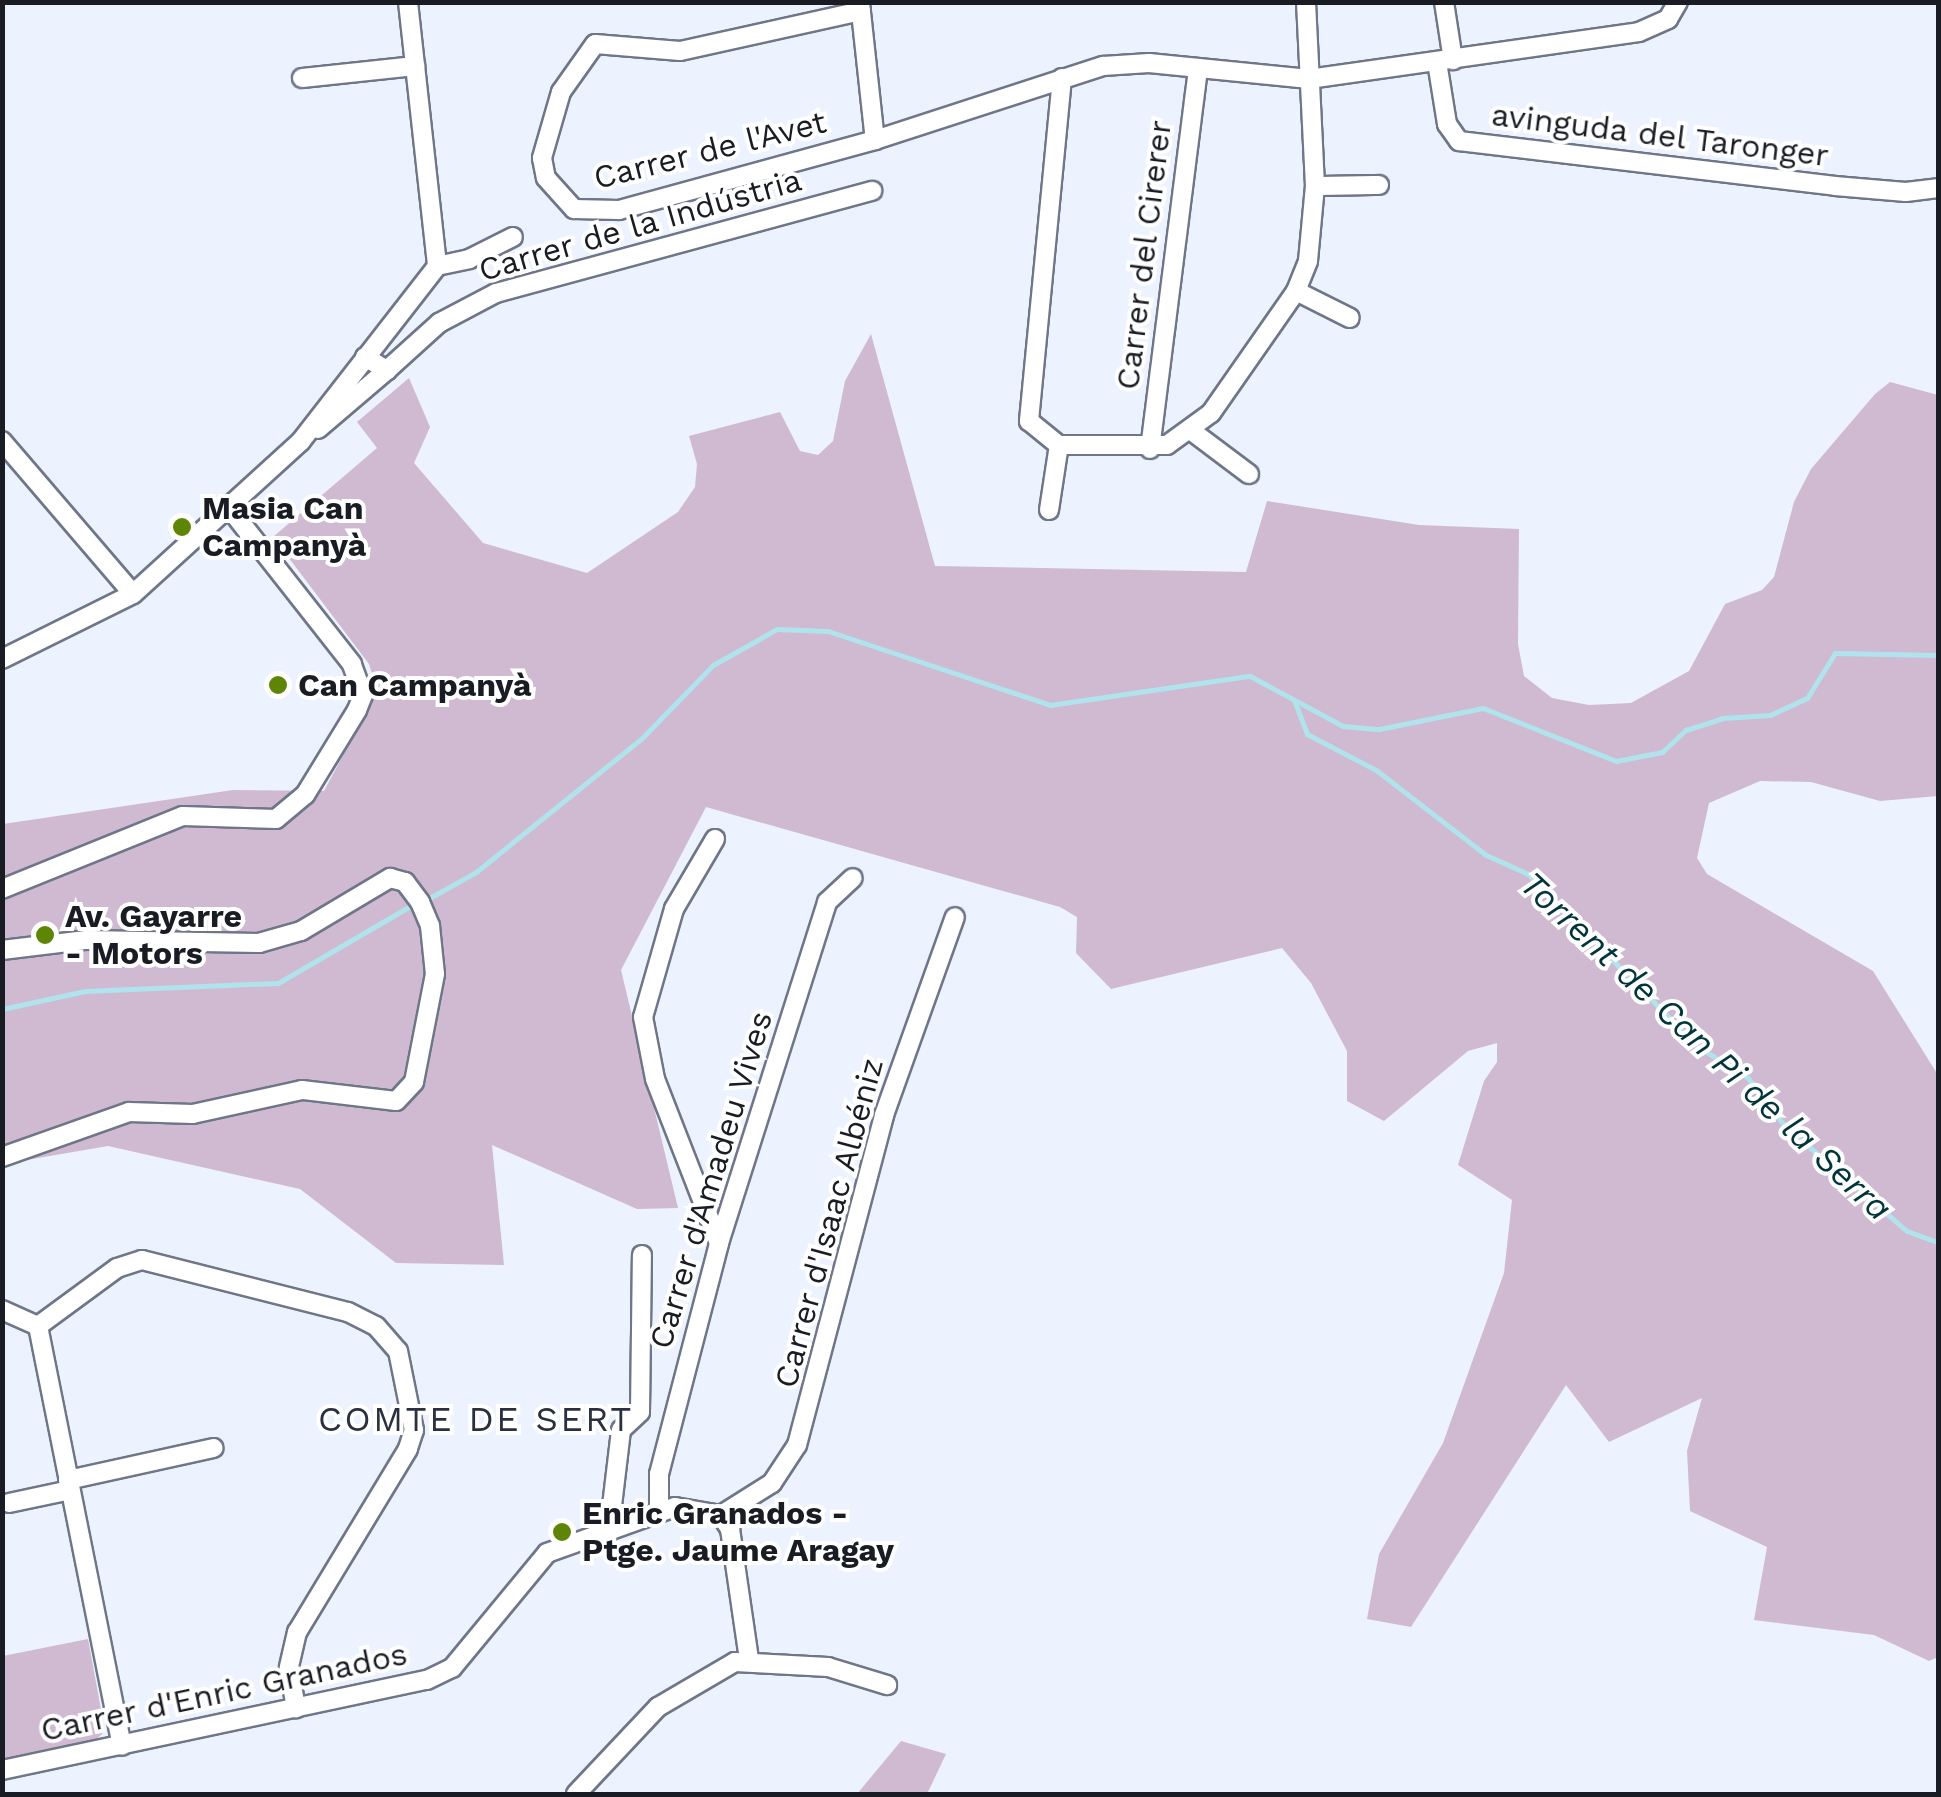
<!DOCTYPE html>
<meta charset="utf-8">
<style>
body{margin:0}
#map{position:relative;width:1941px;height:1797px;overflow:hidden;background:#ecf2fe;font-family:"Work Sans",sans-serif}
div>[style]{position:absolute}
.green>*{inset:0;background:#cfbad2}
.stream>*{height:5px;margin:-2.5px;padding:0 2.5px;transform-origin:2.5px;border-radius:2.5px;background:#b0e3ec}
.roads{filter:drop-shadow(2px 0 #6e7688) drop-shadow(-2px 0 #6e7688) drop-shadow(0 2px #6e7688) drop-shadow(0 -2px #6e7688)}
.street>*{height:18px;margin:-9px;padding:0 9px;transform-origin:9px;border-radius:9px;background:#fff}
.dots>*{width:28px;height:28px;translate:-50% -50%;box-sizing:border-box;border:5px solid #fff;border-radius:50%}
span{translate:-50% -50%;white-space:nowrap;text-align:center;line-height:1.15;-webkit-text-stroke:8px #fff;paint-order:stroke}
.street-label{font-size:32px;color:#191c23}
.poi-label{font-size:32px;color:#191c23;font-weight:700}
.left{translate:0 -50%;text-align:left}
.water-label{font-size:35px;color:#02343b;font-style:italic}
.neighbourhood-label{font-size:35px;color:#29303f;letter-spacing:2.5px}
.frame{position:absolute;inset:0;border:5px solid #191c23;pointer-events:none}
</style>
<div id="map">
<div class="green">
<i style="clip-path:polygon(871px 334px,935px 566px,1246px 572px,1267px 501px,1419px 525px,1519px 529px,1518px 644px,1524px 676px,1552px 698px,1589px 705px,1631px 703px,1689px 671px,1725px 604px,1762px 590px,1774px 577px,1794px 502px,1811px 469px,1875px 394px,1890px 382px,1938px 395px,1938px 796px,1880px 801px,1811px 782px,1760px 781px,1709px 803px,1697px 858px,1707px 874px,1873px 971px,1938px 1075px,1938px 1657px,1929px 1661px,1874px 1635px,1754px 1620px,1767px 1547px,1690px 1511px,1687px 1451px,1702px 1398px,1609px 1442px,1566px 1385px,1411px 1627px,1367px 1619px,1379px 1554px,1443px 1443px,1504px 1273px,1512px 1200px,1458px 1165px,1484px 1081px,1497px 1062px,1497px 1043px,1468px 1051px,1384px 1121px,1347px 1101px,1347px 1051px,1311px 983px,1282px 948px,1111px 989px,1076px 953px,1077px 917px,1060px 907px,706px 807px,621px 970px,678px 1208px,637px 1209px,492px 1145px,504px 1265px,396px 1263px,300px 1189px,108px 1146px,3px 1164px,3px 824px,233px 790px,324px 791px,377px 691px,369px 664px,273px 537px,377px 448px,357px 422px,409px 378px,430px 427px,414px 463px,483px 543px,587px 573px,678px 512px,695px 487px,697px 464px,689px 436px,780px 412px,800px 451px,818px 455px,833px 441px,845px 381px)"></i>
<i style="clip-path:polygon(88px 1639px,105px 1731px,97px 1739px,3px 1759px,3px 1656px)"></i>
<i style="clip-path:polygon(901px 1741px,946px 1754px,927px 1794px,857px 1794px)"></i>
</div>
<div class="stream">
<i style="left:1294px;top:700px;width:36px;rotate:69deg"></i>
<i style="left:1307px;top:734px;width:78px;rotate:27.6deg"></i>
<i style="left:1376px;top:770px;width:139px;rotate:37.7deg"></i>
<i style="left:1486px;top:855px;width:46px;rotate:24.3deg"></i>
<i style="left:1528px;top:874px;width:241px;rotate:45.5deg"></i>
<i style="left:1697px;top:1046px;width:60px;rotate:32.1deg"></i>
<i style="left:1748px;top:1078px;width:59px;rotate:52.5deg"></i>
<i style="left:1784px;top:1125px;width:162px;rotate:40.8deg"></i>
<i style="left:1907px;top:1231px;width:33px;rotate:20deg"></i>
<i style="left:424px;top:901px;width:60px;rotate:-29.1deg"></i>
<i style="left:476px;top:872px;width:213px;rotate:-38.9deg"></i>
<i style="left:642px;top:738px;width:102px;rotate:-45.8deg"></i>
<i style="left:713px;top:665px;width:73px;rotate:-29.4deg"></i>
<i style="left:777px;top:629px;width:51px;rotate:2.2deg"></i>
<i style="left:828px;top:631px;width:234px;rotate:18.4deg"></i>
<i style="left:1050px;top:705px;width:202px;rotate:-8.3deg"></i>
<i style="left:1250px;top:676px;width:106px;rotate:28.3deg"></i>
<i style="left:1343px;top:726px;width:36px;rotate:5deg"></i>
<i style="left:1379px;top:729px;width:106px;rotate:-11.4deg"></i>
<i style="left:1483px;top:708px;width:143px;rotate:21.7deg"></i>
<i style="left:1616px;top:761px;width:47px;rotate:-11.1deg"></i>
<i style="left:1662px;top:752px;width:33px;rotate:-43deg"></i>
<i style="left:1686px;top:730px;width:38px;rotate:-18deg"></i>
<i style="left:1722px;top:718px;width:48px;rotate:-3.6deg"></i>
<i style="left:1770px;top:715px;width:41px;rotate:-24.7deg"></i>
<i style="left:1807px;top:698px;width:53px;rotate:-58.1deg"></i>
<i style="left:1835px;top:653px;width:103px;rotate:1.1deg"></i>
<i style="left:2px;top:1009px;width:85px;rotate:-12.2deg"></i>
<i style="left:85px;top:991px;width:193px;rotate:-2.4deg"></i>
<i style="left:278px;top:983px;width:157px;rotate:-30.2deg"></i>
</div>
<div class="roads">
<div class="street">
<i style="left:408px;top:2px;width:266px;rotate:83.7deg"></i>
<i style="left:1444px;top:2px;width:59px;rotate:81.2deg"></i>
<i style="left:860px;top:3px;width:138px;rotate:83.8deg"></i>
<i style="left:861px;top:11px;width:185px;rotate:167.5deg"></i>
<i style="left:680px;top:51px;width:85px;rotate:-175.3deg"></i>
<i style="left:595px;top:44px;width:59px;rotate:125.3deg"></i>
<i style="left:561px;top:92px;width:69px;rotate:106.1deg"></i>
<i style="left:542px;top:158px;width:20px;rotate:79deg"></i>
<i style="left:546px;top:178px;width:42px;rotate:47.9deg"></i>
<i style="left:574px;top:209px;width:45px;rotate:1.3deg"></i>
<i style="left:619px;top:210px;width:265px;rotate:-15.3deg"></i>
<i style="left:875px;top:140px;width:240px;rotate:-18deg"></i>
<i style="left:1103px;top:66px;width:46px;rotate:-3.7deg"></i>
<i style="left:1149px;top:63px;width:161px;rotate:5.7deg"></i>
<i style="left:1309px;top:79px;width:333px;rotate:-8.1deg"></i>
<i style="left:1639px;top:32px;width:32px;rotate:-24deg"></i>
<i style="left:1668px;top:19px;width:20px;rotate:-60deg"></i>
<i style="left:1437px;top:62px;width:63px;rotate:80.8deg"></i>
<i style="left:1447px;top:124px;width:21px;rotate:55deg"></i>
<i style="left:1459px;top:141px;width:379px;rotate:6.8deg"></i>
<i style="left:1835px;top:186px;width:71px;rotate:4.8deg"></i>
<i style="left:1906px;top:192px;width:32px;rotate:-7deg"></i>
<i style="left:302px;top:78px;width:114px;rotate:-6.1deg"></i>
<i style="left:1062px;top:78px;width:345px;rotate:95.5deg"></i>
<i style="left:1029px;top:421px;width:38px;rotate:39deg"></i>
<i style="left:1059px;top:445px;width:108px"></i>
<i style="left:1167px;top:445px;width:54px;rotate:-36deg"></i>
<i style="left:1211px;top:413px;width:149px;rotate:-55.1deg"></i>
<i style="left:1296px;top:291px;width:32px;rotate:-68deg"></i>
<i style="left:1308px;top:261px;width:75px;rotate:-84.7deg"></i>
<i style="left:1315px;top:186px;width:184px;rotate:-92.8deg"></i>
<i style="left:1315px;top:186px;width:64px;rotate:-0.9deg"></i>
<i style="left:437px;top:266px;width:33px;rotate:-12deg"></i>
<i style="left:469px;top:259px;width:49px;rotate:-26.6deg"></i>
<i style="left:1296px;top:291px;width:60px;rotate:26.6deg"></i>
<i style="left:365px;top:357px;width:26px;rotate:31deg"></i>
<i style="left:387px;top:370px;width:70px;rotate:-42.1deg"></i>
<i style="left:439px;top:323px;width:64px;rotate:-27.8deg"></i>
<i style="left:496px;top:293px;width:390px;rotate:-15.2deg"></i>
<i style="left:318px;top:429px;width:91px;rotate:-40.5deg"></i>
<i style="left:1193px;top:432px;width:70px;rotate:36.9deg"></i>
<i style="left:2px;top:441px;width:201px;rotate:49.4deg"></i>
<i style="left:1150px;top:449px;width:384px;rotate:-82.8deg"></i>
<i style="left:1049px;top:510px;width:66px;rotate:-81.3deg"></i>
<i style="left:2px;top:659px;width:146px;rotate:-26.4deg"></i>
<i style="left:133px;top:594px;width:227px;rotate:-42.3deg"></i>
<i style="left:301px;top:441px;width:222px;rotate:-52.1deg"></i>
<i style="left:715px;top:839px;width:81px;rotate:120.4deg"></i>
<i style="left:674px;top:909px;width:112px;rotate:106deg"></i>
<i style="left:643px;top:1017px;width:63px;rotate:79deg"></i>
<i style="left:655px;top:1079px;width:176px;rotate:68.7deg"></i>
<i style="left:2px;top:889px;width:195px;rotate:-22deg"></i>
<i style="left:183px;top:816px;width:93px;rotate:1.8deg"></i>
<i style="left:276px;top:819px;width:38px;rotate:-40deg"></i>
<i style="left:305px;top:795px;width:100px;rotate:-58.5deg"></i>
<i style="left:357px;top:710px;width:16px;rotate:-68deg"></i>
<i style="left:363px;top:695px;width:33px;rotate:-110deg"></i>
<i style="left:352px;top:664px;width:202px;rotate:-128.2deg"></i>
<i style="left:2px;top:950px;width:85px;rotate:-6.8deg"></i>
<i style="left:86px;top:940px;width:173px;rotate:1deg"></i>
<i style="left:259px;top:943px;width:44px;rotate:-15.9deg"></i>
<i style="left:301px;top:931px;width:104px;rotate:-30.8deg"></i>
<i style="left:390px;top:878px;width:16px;rotate:15deg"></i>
<i style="left:405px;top:882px;width:25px;rotate:53deg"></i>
<i style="left:420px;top:902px;width:26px;rotate:67deg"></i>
<i style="left:430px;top:926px;width:48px;rotate:84.1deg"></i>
<i style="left:435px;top:974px;width:110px;rotate:101deg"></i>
<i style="left:414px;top:1082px;width:26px;rotate:133deg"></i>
<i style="left:396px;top:1101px;width:95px;rotate:-173.3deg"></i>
<i style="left:302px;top:1090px;width:112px;rotate:167.6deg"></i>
<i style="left:193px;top:1114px;width:64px;rotate:-178.2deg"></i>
<i style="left:129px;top:1112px;width:135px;rotate:160.5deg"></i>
<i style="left:2px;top:1310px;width:39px;rotate:24deg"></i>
<i style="left:38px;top:1326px;width:98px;rotate:-36.3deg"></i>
<i style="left:117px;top:1268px;width:26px;rotate:-18deg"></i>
<i style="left:142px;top:1260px;width:212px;rotate:14.2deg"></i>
<i style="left:348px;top:1312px;width:31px;rotate:27deg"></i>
<i style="left:376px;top:1326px;width:33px;rotate:49deg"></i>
<i style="left:398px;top:1351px;width:81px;rotate:78.6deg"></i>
<i style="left:414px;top:1430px;width:20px;rotate:108deg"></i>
<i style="left:408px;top:1449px;width:214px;rotate:121.2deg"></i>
<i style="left:297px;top:1632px;width:37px;rotate:103deg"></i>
<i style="left:289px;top:1668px;width:41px;rotate:80.1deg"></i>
<i style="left:38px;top:1326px;width:428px;rotate:78.7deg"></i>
<i style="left:68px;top:1480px;width:149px;rotate:-12.4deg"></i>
<i style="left:9px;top:1503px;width:62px;rotate:-12deg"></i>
<i style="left:659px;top:1511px;width:37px;rotate:-90deg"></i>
<i style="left:659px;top:1474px;width:239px;rotate:-75.4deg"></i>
<i style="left:719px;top:1243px;width:358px;rotate:-72.4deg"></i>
<i style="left:827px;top:902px;width:35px;rotate:-43deg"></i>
<i style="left:721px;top:1515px;width:60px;rotate:-32.1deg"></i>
<i style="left:772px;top:1483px;width:45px;rotate:-56.7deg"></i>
<i style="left:797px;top:1445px;width:341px;rotate:-75.2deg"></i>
<i style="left:884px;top:1115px;width:210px;rotate:-70.3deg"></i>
<i style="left:609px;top:1531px;width:102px;rotate:-83.2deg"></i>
<i style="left:621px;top:1430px;width:26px;rotate:-43deg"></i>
<i style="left:640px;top:1412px;width:157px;rotate:-89.3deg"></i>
<i style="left:2px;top:1770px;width:434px;rotate:-12deg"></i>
<i style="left:427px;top:1680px;width:28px;rotate:-26deg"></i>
<i style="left:452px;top:1668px;width:149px;rotate:-50.4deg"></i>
<i style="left:547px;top:1553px;width:136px;rotate:-19.8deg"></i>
<i style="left:675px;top:1507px;width:47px;rotate:9.9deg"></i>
<i style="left:721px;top:1515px;width:17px;rotate:57deg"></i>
<i style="left:730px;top:1529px;width:132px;rotate:81.7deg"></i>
<i style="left:576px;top:1794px;width:120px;rotate:-46.7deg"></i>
<i style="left:658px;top:1707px;width:89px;rotate:-30.3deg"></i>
<i style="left:735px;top:1662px;width:93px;rotate:3.1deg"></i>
<i style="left:828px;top:1667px;width:62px;rotate:17deg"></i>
</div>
</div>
<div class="dots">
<i style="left:182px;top:527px;background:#5f8507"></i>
<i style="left:278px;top:685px;background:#5f8507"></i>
<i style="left:45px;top:935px;background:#5f8507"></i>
<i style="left:562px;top:1532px;background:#5f8507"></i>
</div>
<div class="street-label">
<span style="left:1660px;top:135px;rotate:7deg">avinguda del Taronger</span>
<span style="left:710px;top:150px;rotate:-14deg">Carrer de l'Avet</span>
<span style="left:640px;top:225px;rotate:-16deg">Carrer de la Indústria</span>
<span style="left:1144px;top:255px;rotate:-83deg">Carrer del Cirerer</span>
<span style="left:711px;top:1180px;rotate:-73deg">Carrer d'Amadeu Vives</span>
<span style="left:829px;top:1223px;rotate:-75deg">Carrer d'Isaac Albéniz</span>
<span style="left:224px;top:1692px;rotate:-12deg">Carrer d'Enric Granados</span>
</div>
<div class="poi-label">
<span class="left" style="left:202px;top:527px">Masia Can<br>Campanyà</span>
<span class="left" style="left:298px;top:685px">Can Campanyà</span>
<span class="left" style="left:65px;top:935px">Av. Gayarre<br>- Motors</span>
<span class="left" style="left:582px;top:1532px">Enric Granados -<br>Ptge. Jaume Aragay</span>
</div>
<div class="water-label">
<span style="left:1706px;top:1046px;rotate:43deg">Torrent de Can Pi de la Serra</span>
</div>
<div class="neighbourhood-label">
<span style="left:476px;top:1419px">COMTE DE SERT</span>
</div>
<div class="frame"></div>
</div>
